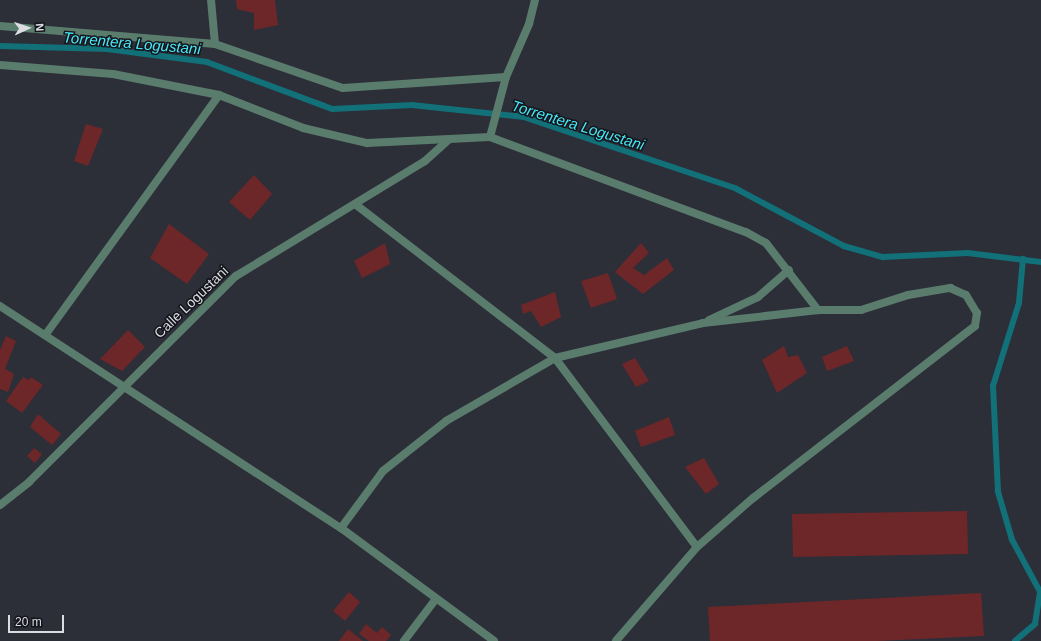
<!DOCTYPE html>
<style>
body{margin:0}
#map{position:relative;width:1041px;height:641px;overflow:hidden;background:#2c2e38;font-family:Arial,sans-serif}
div>[style]{position:absolute}
.stream>*{height:5.5px;margin:-2.75px;padding:0 2.75px;transform-origin:2.75px;border-radius:2.75px;background:#127079}
.building>*{inset:0;background:#6e2728}
.lane>*{height:8px;margin:-4px;padding:0 4px;transform-origin:4px;border-radius:4px;background:#5a7c6d}
.street>*{height:8px;margin:-4px;padding:0 4px;transform-origin:4px;border-radius:4px;background:#5a7c6d}
span{translate:-50% -50%;white-space:nowrap;text-align:center;line-height:1.15;-webkit-text-stroke:3px #15161b;paint-order:stroke}
.street-label{font-size:14px;color:#dbdde3}
.water-label{font-size:15px;color:#46e8f8;font-style:italic}
.north{position:absolute;left:8px;top:8px;width:40px;height:40px;-webkit-text-stroke:3px #15161b;paint-order:stroke;rotate:87deg;font-size:11px;font-weight:700;line-height:16px;text-align:center;color:#dbdde3}
.north::after{content:'';display:block;margin:auto;width:14px;height:18px;background:#dbdde3;clip-path:polygon(50% 0,100% 100%,50% 72%,0 100%)}
.scale{position:absolute;left:8px;top:615px;width:56px;height:18px;box-sizing:border-box;border:2px solid #dbdde3;border-top:0;padding-left:5px;font-size:12px;line-height:14px;white-space:nowrap;color:#dbdde3;-webkit-text-stroke:3px #15161b;paint-order:stroke}
</style>
<div id="map">
<div class="stream">
<i style="left:0;top:46px;width:107px;rotate:1.6deg"></i>
<i style="left:107px;top:49px;width:101px;rotate:7.4deg"></i>
<i style="left:207px;top:62px;width:134px;rotate:20.5deg"></i>
<i style="left:333px;top:109px;width:79px;rotate:-2.9deg"></i>
<i style="left:412px;top:105px;width:113px;rotate:6.1deg"></i>
<i style="left:524px;top:117px;width:223px;rotate:18.6deg"></i>
<i style="left:735px;top:188px;width:123px;rotate:28deg"></i>
<i style="left:844px;top:246px;width:41px;rotate:15.8deg"></i>
<i style="left:883px;top:257px;width:85px;rotate:-2.7deg"></i>
<i style="left:968px;top:253px;width:74px;rotate:7deg"></i>
<i style="left:1015px;top:641px;width:26px;rotate:-40deg"></i>
<i style="left:1035px;top:624px;width:32px;rotate:-81deg"></i>
<i style="left:1040px;top:592px;width:59px;rotate:-118.3deg"></i>
<i style="left:1012px;top:540px;width:50px;rotate:-106.3deg"></i>
<i style="left:998px;top:492px;width:106px;rotate:-92.7deg"></i>
<i style="left:993px;top:386px;width:87px;rotate:-72.6deg"></i>
<i style="left:1019px;top:303px;width:44px;rotate:-84.8deg"></i>
</div>
<div class="building">
<i style="clip-path:polygon(236px 0,275px 0,278px 25px,254px 30px,254px 13px,237px 9px)"></i>
<i style="clip-path:polygon(86px 124px,103px 129px,88px 166px,74px 161px)"></i>
<i style="clip-path:polygon(254px 175px,272px 194px,250px 220px,229px 202px)"></i>
<i style="clip-path:polygon(169px 224px,209px 254px,187px 284px,150px 258px)"></i>
<i style="clip-path:polygon(385px 243px,390px 264px,362px 278px,354px 261px)"></i>
<i style="clip-path:polygon(641px 243px,649px 253px,633px 268px,644px 275px,667px 258px,674px 270px,643px 294px,615px 272px)"></i>
<i style="clip-path:polygon(608px 273px,617px 299px,591px 308px,581px 281px)"></i>
<i style="clip-path:polygon(555px 292px,561px 317px,541px 327px,531px 311px,523px 314px,521px 305px)"></i>
<i style="clip-path:polygon(128px 330px,145px 347px,122px 371px,100px 359px)"></i>
<i style="clip-path:polygon(6px 336px,16px 341px,5px 369px,14px 374px,8px 392px,0 389px,0 350px)"></i>
<i style="clip-path:polygon(784px 346px,788px 357px,798px 355px,807px 373px,777px 393px,762px 360px)"></i>
<i style="clip-path:polygon(847px 346px,854px 361px,827px 371px,822px 357px)"></i>
<i style="clip-path:polygon(635px 358px,649px 381px,636px 387px,622px 364px)"></i>
<i style="clip-path:polygon(23px 377px,29px 380px,31px 377px,43px 385px,22px 413px,6px 401px)"></i>
<i style="clip-path:polygon(38px 414px,61px 434px,52px 445px,30px 427px)"></i>
<i style="clip-path:polygon(669px 417px,675px 435px,641px 447px,635px 431px)"></i>
<i style="clip-path:polygon(34px 448px,42px 454px,35px 463px,27px 456px)"></i>
<i style="clip-path:polygon(704px 458px,719px 484px,706px 494px,685px 467px)"></i>
<i style="clip-path:polygon(967px 511px,968px 554px,793px 557px,792px 514px)"></i>
<i style="clip-path:polygon(349px 592px,360px 602px,345px 621px,333px 611px)"></i>
<i style="clip-path:polygon(981px 593px,984px 636px,877px 641px,710px 641px,708px 607px)"></i>
<i style="clip-path:polygon(366px 624px,377px 633px,382px 627px,391px 635px,386px 641px,369px 641px,359px 634px)"></i>
<i style="clip-path:polygon(348px 629px,363px 641px,339px 641px)"></i>
</div>
<div class="lane">
<i style="left:46px;top:334px;width:295px;rotate:-54.1deg"></i>
</div>
<div class="street">
<i style="left:211px;top:0;width:44px;rotate:84.8deg"></i>
<i style="left:0;top:26px;width:216px;rotate:4.8deg"></i>
<i style="left:215px;top:44px;width:135px;rotate:19deg"></i>
<i style="left:343px;top:88px;width:163px;rotate:-3.9deg"></i>
<i style="left:0;top:65px;width:113px;rotate:4.6deg"></i>
<i style="left:113px;top:74px;width:108px;rotate:11.2deg"></i>
<i style="left:219px;top:95px;width:90px;rotate:21.4deg"></i>
<i style="left:303px;top:128px;width:66px;rotate:13.2deg"></i>
<i style="left:367px;top:143px;width:123px;rotate:-2.8deg"></i>
<i style="left:490px;top:137px;width:273px;rotate:20.4deg"></i>
<i style="left:746px;top:232px;width:23px;rotate:29deg"></i>
<i style="left:766px;top:243px;width:85px;rotate:52.2deg"></i>
<i style="left:490px;top:137px;width:62px;rotate:-75.1deg"></i>
<i style="left:506px;top:77px;width:58px;rotate:-66.5deg"></i>
<i style="left:529px;top:24px;width:25px;rotate:-76deg"></i>
<i style="left:355px;top:204px;width:252px;rotate:37.6deg"></i>
<i style="left:555px;top:358px;width:236px;rotate:53.1deg"></i>
<i style="left:0;top:306px;width:407px;rotate:33.1deg"></i>
<i style="left:341px;top:528px;width:190px;rotate:36.4deg"></i>
<i style="left:709px;top:320px;width:54px;rotate:-25.1deg"></i>
<i style="left:758px;top:297px;width:41px;rotate:-41.1deg"></i>
<i style="left:0;top:505px;width:37px;rotate:-38deg"></i>
<i style="left:29px;top:482px;width:292px;rotate:-44.9deg"></i>
<i style="left:236px;top:276px;width:221px;rotate:-31.3deg"></i>
<i style="left:425px;top:161px;width:31px;rotate:-42deg"></i>
<i style="left:341px;top:528px;width:71px;rotate:-53.6deg"></i>
<i style="left:383px;top:471px;width:80px;rotate:-38.4deg"></i>
<i style="left:446px;top:421px;width:126px;rotate:-30deg"></i>
<i style="left:555px;top:358px;width:152px;rotate:-13.3deg"></i>
<i style="left:703px;top:323px;width:116px;rotate:-6.4deg"></i>
<i style="left:818px;top:310px;width:43px"></i>
<i style="left:861px;top:310px;width:49px;rotate:-17.7deg"></i>
<i style="left:908px;top:295px;width:43px;rotate:-9.5deg"></i>
<i style="left:950px;top:288px;width:17px;rotate:24deg"></i>
<i style="left:966px;top:295px;width:21px;rotate:59deg"></i>
<i style="left:977px;top:313px;width:13px;rotate:99deg"></i>
<i style="left:975px;top:326px;width:281px;rotate:142.2deg"></i>
<i style="left:753px;top:498px;width:74px;rotate:138.8deg"></i>
<i style="left:697px;top:547px;width:124px;rotate:130.8deg"></i>
<i style="left:404px;top:641px;width:51px;rotate:-52.9deg"></i>
</div>
<div class="street-label">
<span style="left:191px;top:302px;rotate:-44deg">Calle Logustani</span>
</div>
<div class="water-label">
<span style="left:132px;top:43px;rotate:5deg">Torrentera Logustani</span>
<span style="left:578px;top:125px;rotate:17deg">Torrentera Logustani</span>
</div>
<div class="north">N</div>
<div class="scale">20 m</div>
</div>
